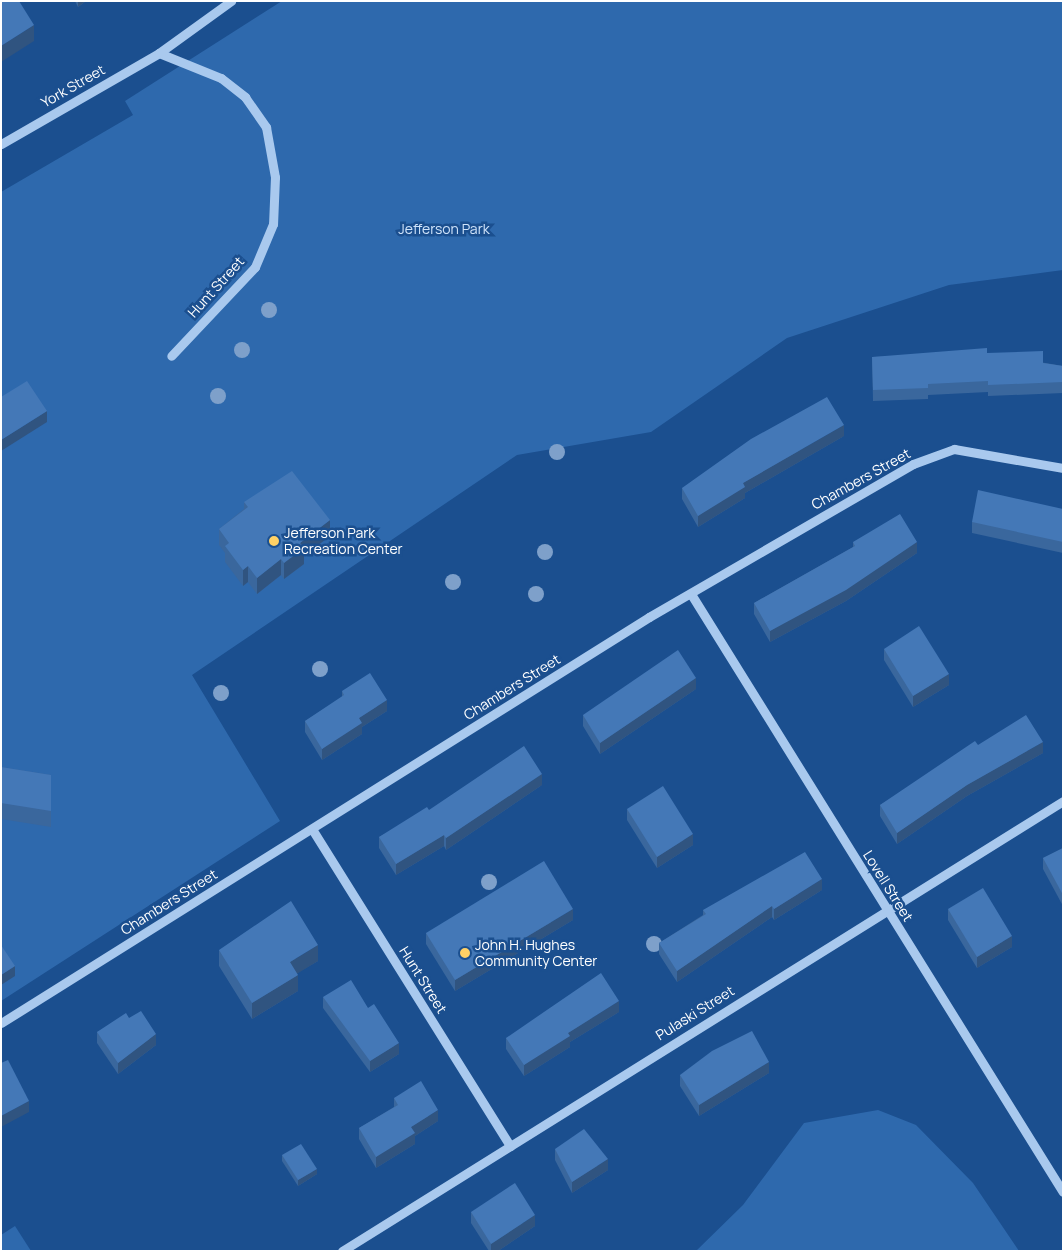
<!DOCTYPE html>
<style>
body{margin:0}
#map{position:relative;width:1064px;height:1252px;overflow:hidden;background:#1b4f8f;font-family:Manrope,sans-serif}
div>[style]{position:absolute}
.green>*{inset:0;background:#2e69ad}
.minor>*{height:9px;margin:-4.5px;padding:0 4.5px;transform-origin:4.5px;border-radius:4.5px;background:#a9c9ee}
.trees>*{width:16px;height:16px;margin:-8px;border-radius:50%;background:#7ea0ca}
.wall>*{inset:0;background:#3a679d}
.shaded-wall>*{inset:0;background:#305480}
.building>*{inset:0;background:#4478b7}
.dots>*{width:14px;height:14px;translate:-50% -50%;box-sizing:border-box;border:2px solid #1b4f8f;border-radius:50%}
span{translate:-50% -50%;white-space:nowrap;text-align:center;line-height:1.15;-webkit-text-stroke:5px #1b4f8f;paint-order:stroke}
.street-label{font-size:14px;color:#fff}
.park-label{font-size:14px;color:#cfe3fa}
.poi-label{font-size:14px;color:#fff}
.left{translate:0 -50%;text-align:left}
.frame{position:absolute;inset:0;border:2px solid #fff;pointer-events:none}
</style>
<div id="map">
<div class="green">
<i style="clip-path:polygon(282px 1px,1063px 1px,1063px 270px,949px 285px,787px 338px,651px 432px,517px 455px,192px 675px,280px 821px,1px 1001px,1px 192px,133px 115px,125px 101px)"></i>
<i style="clip-path:polygon(878px 1110px,916px 1125px,973px 1183px,1019px 1251px,696px 1251px,743px 1205px,804px 1123px)"></i>
<i style="clip-path:polygon(15px 1226px,31px 1251px,1px 1251px,1px 1235px)"></i>
</div>
<div class="minor">
<i style="left:159px;top:53px;width:67px;rotate:22deg"></i>
<i style="left:221px;top:78px;width:31px;rotate:38deg"></i>
<i style="left:245px;top:97px;width:37px;rotate:55deg"></i>
<i style="left:266px;top:127px;width:51px;rotate:79.8deg"></i>
<i style="left:275px;top:177px;width:47px;rotate:92.4deg"></i>
<i style="left:273px;top:224px;width:47px;rotate:112.7deg"></i>
<i style="left:255px;top:267px;width:122px;rotate:133.3deg"></i>
<i style="left:1px;top:144px;width:182px;rotate:-29.9deg"></i>
<i style="left:159px;top:53px;width:89px;rotate:-35.8deg"></i>
<i style="left:691px;top:594px;width:704px;rotate:58.12deg"></i>
<i style="left:312px;top:829px;width:374px;rotate:58deg"></i>
<i style="left:1px;top:1023px;width:765px;rotate:-32.07deg"></i>
<i style="left:649px;top:617px;width:305px;rotate:-30.1deg"></i>
<i style="left:913px;top:464px;width:44px;rotate:-20.1deg"></i>
<i style="left:954px;top:449px;width:111px;rotate:9.9deg"></i>
<i style="left:342px;top:1251px;width:850px;rotate:-31.97deg"></i>
</div>
<div class="trees">
<i style="left:269px;top:310px"></i>
<i style="left:242px;top:350px"></i>
<i style="left:218px;top:396px"></i>
<i style="left:557px;top:452px"></i>
<i style="left:545px;top:552px"></i>
<i style="left:453px;top:582px"></i>
<i style="left:536px;top:594px"></i>
<i style="left:320px;top:669px"></i>
<i style="left:221px;top:693px"></i>
<i style="left:489px;top:882px"></i>
<i style="left:654px;top:944px"></i>
</div>
<div class="wall">
<i style="clip-path:polygon(75px 1px,86px 1px,78px 7px)"></i>
<i style="clip-path:polygon(987px 353px,1063px 366px,1063px 393px,988px 396px,988px 392px,928px 395px,928px 399px,873px 401px,872px 357px)"></i>
<i style="clip-path:polygon(844px 436px,745px 493px,745px 498px,698px 527px,682px 499px,682px 488px)"></i>
<i style="clip-path:polygon(244px 502px,330px 536px,304px 556px,304px 564px,284px 579px,281px 575px,257px 594px,248px 582px,243px 586px,225px 562px,225px 553px,219px 545px,219px 529px,244px 509px)"></i>
<i style="clip-path:polygon(1063px 509px,1063px 553px,972px 533px,972px 522px)"></i>
<i style="clip-path:polygon(853px 542px,917px 553px,846px 601px,770px 642px,754px 614px,754px 603px,853px 547px)"></i>
<i style="clip-path:polygon(884px 649px,949px 685px,913px 707px,884px 660px)"></i>
<i style="clip-path:polygon(696px 689px,600px 754px,583px 726px,583px 715px)"></i>
<i style="clip-path:polygon(342px 691px,387px 711px,362px 727px,362px 734px,322px 760px,305px 732px,305px 721px,342px 697px)"></i>
<i style="clip-path:polygon(978px 745px,1043px 753px,967px 796px,897px 844px,880px 816px,880px 805px)"></i>
<i style="clip-path:polygon(1px 767px,51px 775px,51px 827px,1px 819px)"></i>
<i style="clip-path:polygon(542px 785px,446px 850px,444px 846px,396px 875px,379px 848px,379px 837px,429px 810px)"></i>
<i style="clip-path:polygon(627px 809px,693px 845px,657px 868px,627px 820px)"></i>
<i style="clip-path:polygon(1063px 848px,1063px 906px,1043px 869px,1043px 858px)"></i>
<i style="clip-path:polygon(822px 890px,774px 920px,772px 917px,677px 982px,659px 954px,659px 943px,703px 915px,703px 910px)"></i>
<i style="clip-path:polygon(948px 909px,1012px 947px,977px 968px,948px 920px)"></i>
<i style="clip-path:polygon(573px 920px,455px 991px,426px 944px,426px 933px)"></i>
<i style="clip-path:polygon(219px 950px,318px 961px,297px 973px,298px 991px,252px 1019px,219px 966px)"></i>
<i style="clip-path:polygon(323px 997px,368px 1008px,399px 1054px,370px 1072px,323px 1008px)"></i>
<i style="clip-path:polygon(619px 1012px,570px 1042px,570px 1047px,524px 1076px,506px 1049px,506px 1038px)"></i>
<i style="clip-path:polygon(129px 1018px,156px 1045px,118px 1074px,97px 1043px,97px 1032px)"></i>
<i style="clip-path:polygon(769px 1073px,699px 1116px,680px 1086px,680px 1075px)"></i>
<i style="clip-path:polygon(394px 1098px,438px 1121px,415px 1136px,415px 1144px,376px 1168px,359px 1139px,359px 1128px,394px 1107px)"></i>
<i style="clip-path:polygon(555px 1149px,608px 1170px,572px 1193px,555px 1160px)"></i>
<i style="clip-path:polygon(282px 1155px,317px 1174px,298px 1186px,282px 1161px)"></i>
<i style="clip-path:polygon(471px 1212px,535px 1226px,498px 1251px,489px 1251px,471px 1223px)"></i>
</div>
<div class="shaded-wall">
<i style="clip-path:polygon(78px 1px,86px 1px,78px 7px)"></i>
<i style="clip-path:polygon(34px 25px,34px 41px,1px 62px,1px 46px)"></i>
<i style="clip-path:polygon(47px 411px,47px 422px,1px 451px,1px 440px)"></i>
<i style="clip-path:polygon(844px 425px,844px 436px,745px 493px,745px 498px,698px 527px,698px 516px,743px 483px)"></i>
<i style="clip-path:polygon(330px 520px,330px 536px,304px 556px,304px 564px,284px 579px,284px 563px,300px 543px)"></i>
<i style="clip-path:polygon(917px 542px,917px 553px,846px 601px,770px 642px,770px 631px)"></i>
<i style="clip-path:polygon(281px 559px,281px 575px,257px 594px,257px 578px)"></i>
<i style="clip-path:polygon(248px 566px,248px 582px,243px 586px,243px 570px)"></i>
<i style="clip-path:polygon(949px 674px,949px 685px,913px 707px,913px 696px)"></i>
<i style="clip-path:polygon(696px 678px,696px 689px,600px 754px,600px 743px)"></i>
<i style="clip-path:polygon(387px 700px,387px 711px,362px 727px,362px 734px,322px 760px,322px 749px,359px 718px)"></i>
<i style="clip-path:polygon(1043px 742px,1043px 753px,967px 796px,897px 844px,897px 833px,967px 785px)"></i>
<i style="clip-path:polygon(542px 774px,542px 785px,446px 850px,446px 838px)"></i>
<i style="clip-path:polygon(693px 834px,693px 845px,657px 868px,657px 857px)"></i>
<i style="clip-path:polygon(444px 835px,444px 846px,396px 875px,396px 864px)"></i>
<i style="clip-path:polygon(822px 879px,822px 890px,774px 920px,774px 909px)"></i>
<i style="clip-path:polygon(772px 906px,772px 917px,677px 982px,677px 971px)"></i>
<i style="clip-path:polygon(573px 909px,573px 920px,455px 991px,455px 980px)"></i>
<i style="clip-path:polygon(1012px 936px,1012px 947px,977px 968px,977px 957px)"></i>
<i style="clip-path:polygon(318px 945px,318px 961px,290px 978px,290px 962px)"></i>
<i style="clip-path:polygon(15px 966px,15px 976px,1px 985px,1px 975px)"></i>
<i style="clip-path:polygon(298px 975px,298px 991px,252px 1019px,252px 1003px)"></i>
<i style="clip-path:polygon(619px 1001px,619px 1012px,570px 1042px,570px 1047px,524px 1076px,524px 1065px,568px 1033px)"></i>
<i style="clip-path:polygon(156px 1034px,156px 1045px,118px 1074px,118px 1063px)"></i>
<i style="clip-path:polygon(399px 1043px,399px 1054px,370px 1072px,370px 1061px)"></i>
<i style="clip-path:polygon(769px 1062px,769px 1073px,699px 1116px,699px 1105px)"></i>
<i style="clip-path:polygon(29px 1101px,29px 1112px,1px 1127px,1px 1116px)"></i>
<i style="clip-path:polygon(438px 1110px,438px 1121px,415px 1136px,415px 1144px,376px 1168px,376px 1157px,411px 1127px)"></i>
<i style="clip-path:polygon(608px 1159px,608px 1170px,572px 1193px,572px 1182px)"></i>
<i style="clip-path:polygon(317px 1169px,317px 1174px,298px 1186px,298px 1180px)"></i>
<i style="clip-path:polygon(535px 1215px,535px 1226px,498px 1251px,491px 1251px,491px 1244px)"></i>
</div>
<div class="building">
<i style="clip-path:polygon(1px 1px,19px 1px,34px 25px,1px 46px)"></i>
<i style="clip-path:polygon(987px 348px,987px 353px,1043px 351px,1043px 363px,1063px 366px,1063px 382px,988px 385px,988px 381px,928px 384px,928px 388px,873px 390px,872px 357px)"></i>
<i style="clip-path:polygon(27px 381px,47px 411px,1px 440px,1px 397px)"></i>
<i style="clip-path:polygon(827px 397px,844px 425px,743px 483px,745px 487px,698px 516px,682px 488px,751px 439px)"></i>
<i style="clip-path:polygon(292px 471px,330px 520px,300px 543px,304px 548px,284px 563px,281px 559px,257px 578px,248px 566px,243px 570px,225px 546px,229px 543px,219px 529px,248px 507px,244px 502px)"></i>
<i style="clip-path:polygon(978px 490px,1063px 509px,1063px 542px,972px 522px)"></i>
<i style="clip-path:polygon(900px 514px,917px 542px,846px 590px,770px 631px,754px 603px,855px 546px,853px 542px)"></i>
<i style="clip-path:polygon(919px 626px,949px 674px,913px 696px,884px 649px)"></i>
<i style="clip-path:polygon(678px 650px,696px 678px,600px 743px,583px 715px)"></i>
<i style="clip-path:polygon(370px 673px,387px 700px,359px 718px,362px 723px,322px 749px,305px 721px,344px 695px,342px 691px)"></i>
<i style="clip-path:polygon(1026px 715px,1043px 742px,967px 785px,897px 833px,880px 805px,975px 741px,978px 745px)"></i>
<i style="clip-path:polygon(524px 746px,542px 774px,446px 838px,444px 835px,396px 864px,379px 837px,427px 807px,429px 810px)"></i>
<i style="clip-path:polygon(1px 767px,51px 775px,51px 811px,1px 803px)"></i>
<i style="clip-path:polygon(663px 786px,693px 834px,657px 857px,627px 809px)"></i>
<i style="clip-path:polygon(1063px 848px,1063px 895px,1043px 858px)"></i>
<i style="clip-path:polygon(805px 852px,822px 879px,774px 909px,772px 906px,677px 971px,659px 943px,706px 914px,703px 910px)"></i>
<i style="clip-path:polygon(544px 861px,573px 909px,455px 980px,426px 933px)"></i>
<i style="clip-path:polygon(983px 888px,1012px 936px,977px 957px,948px 909px)"></i>
<i style="clip-path:polygon(291px 901px,318px 945px,290px 962px,298px 975px,252px 1003px,219px 950px)"></i>
<i style="clip-path:polygon(1px 945px,15px 966px,1px 975px)"></i>
<i style="clip-path:polygon(601px 973px,619px 1001px,568px 1033px,570px 1036px,524px 1065px,506px 1038px)"></i>
<i style="clip-path:polygon(351px 980px,368px 1008px,374px 1004px,399px 1043px,370px 1061px,323px 997px)"></i>
<i style="clip-path:polygon(141px 1011px,156px 1034px,118px 1063px,97px 1032px,126px 1013px,129px 1018px)"></i>
<i style="clip-path:polygon(752px 1031px,769px 1062px,699px 1105px,680px 1075px,712px 1051px)"></i>
<i style="clip-path:polygon(8px 1060px,29px 1101px,1px 1116px,1px 1063px)"></i>
<i style="clip-path:polygon(421px 1081px,438px 1110px,411px 1127px,415px 1133px,376px 1157px,359px 1128px,398px 1105px,394px 1098px)"></i>
<i style="clip-path:polygon(584px 1129px,608px 1159px,572px 1182px,555px 1149px)"></i>
<i style="clip-path:polygon(301px 1144px,317px 1169px,298px 1180px,282px 1155px)"></i>
<i style="clip-path:polygon(515px 1183px,535px 1215px,491px 1244px,471px 1212px)"></i>
</div>
<div class="dots">
<i style="left:274px;top:541px;background:#ffd166"></i>
<i style="left:465px;top:953px;background:#ffd166"></i>
</div>
<div class="street-label">
<span style="left:73px;top:86px;rotate:-30deg">York Street</span>
<span style="left:216px;top:287px;rotate:-48deg">Hunt Street</span>
<span style="left:861px;top:479px;rotate:-29deg">Chambers Street</span>
<span style="left:512px;top:687px;rotate:-32deg">Chambers Street</span>
<span style="left:888px;top:886px;rotate:58deg">Lovell Street</span>
<span style="left:169px;top:902px;rotate:-32deg">Chambers Street</span>
<span style="left:423px;top:980px;rotate:58deg">Hunt Street</span>
<span style="left:695px;top:1013px;rotate:-32deg">Pulaski Street</span>
</div>
<div class="park-label">
<span style="left:444px;top:229px">Jefferson Park</span>
</div>
<div class="poi-label">
<span class="left" style="left:284px;top:541px">Jefferson Park<br>Recreation Center</span>
<span class="left" style="left:475px;top:953px">John H. Hughes<br>Community Center</span>
</div>
<div class="frame"></div>
</div>
